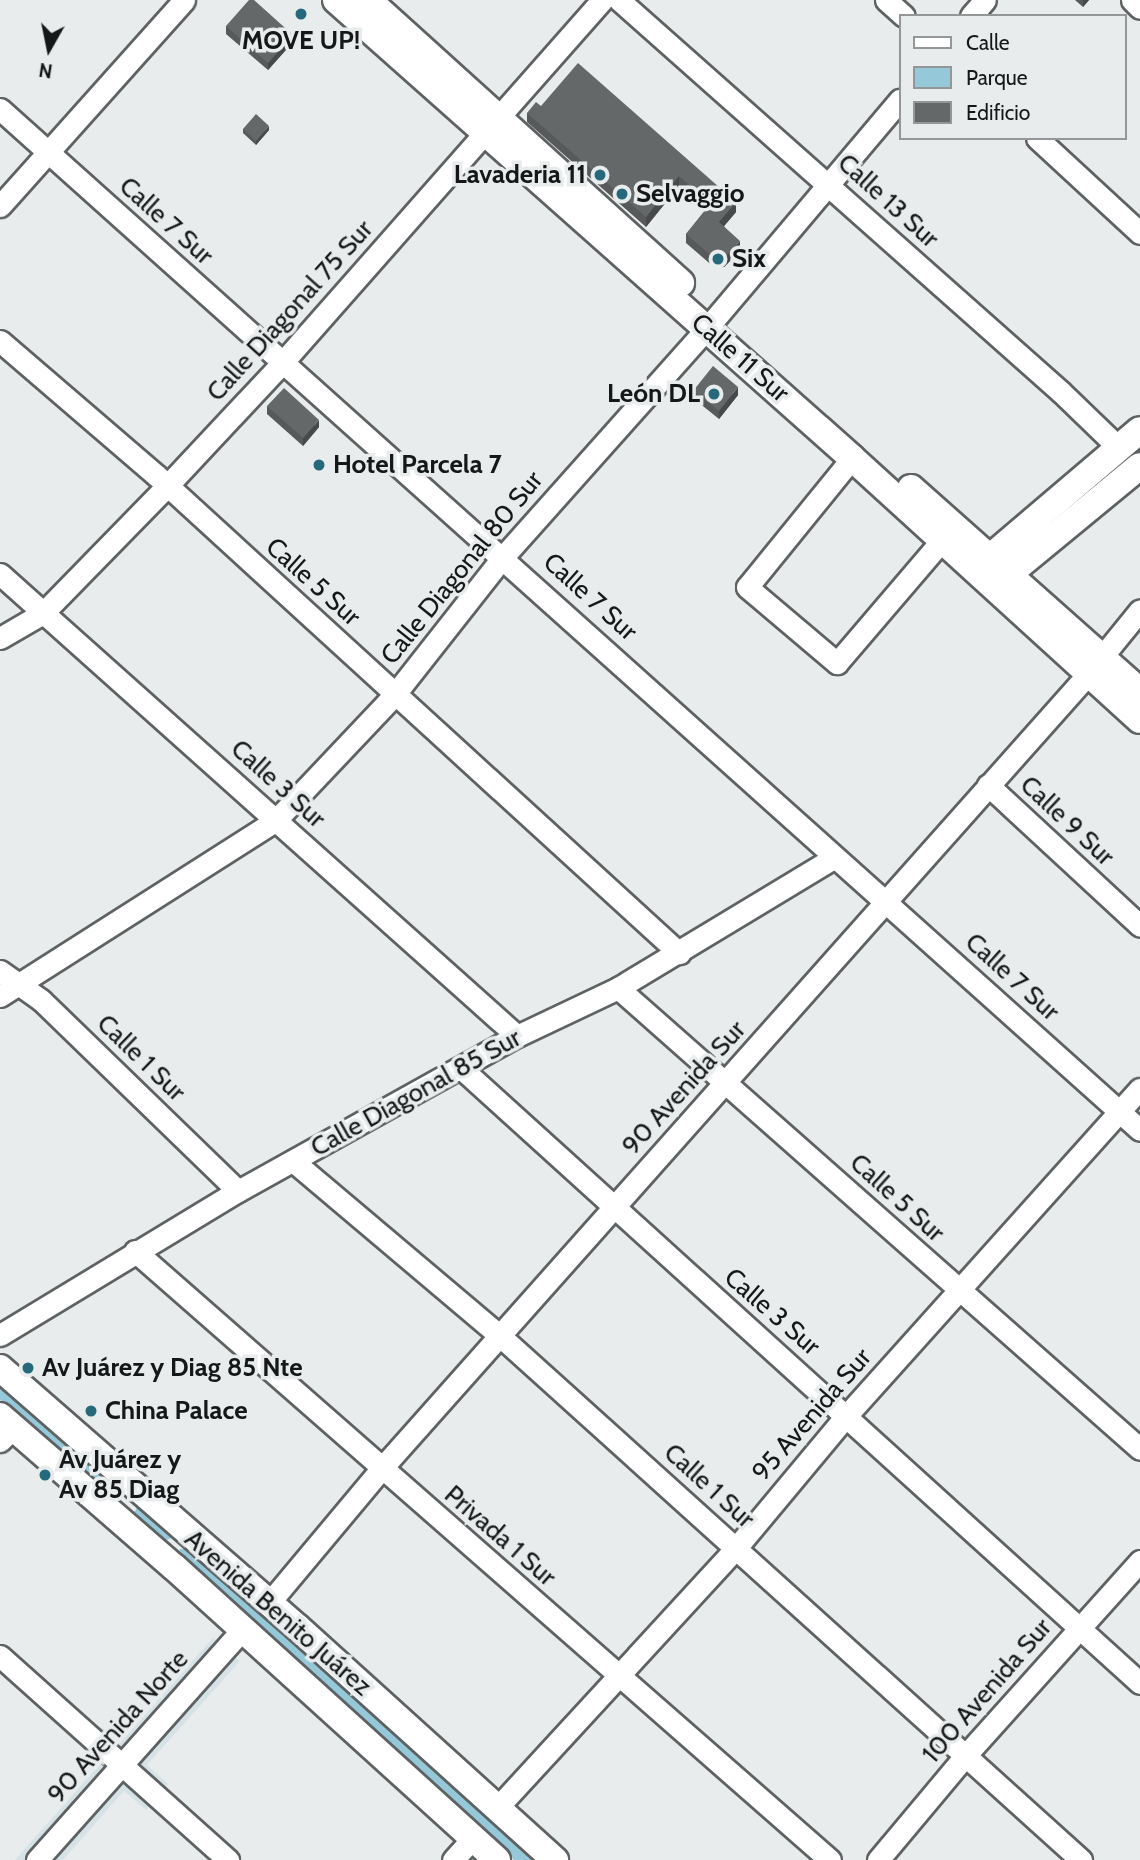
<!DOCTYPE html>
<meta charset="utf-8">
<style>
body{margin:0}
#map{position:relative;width:1140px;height:1860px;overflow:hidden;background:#e8eced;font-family:Cabin,sans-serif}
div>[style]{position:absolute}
.built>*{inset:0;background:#d6e2e6}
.green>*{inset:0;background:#95c8d8}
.roads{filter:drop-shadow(2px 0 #5e6263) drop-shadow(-2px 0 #5e6263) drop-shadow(0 2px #5e6263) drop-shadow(0 -2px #5e6263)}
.minor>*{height:21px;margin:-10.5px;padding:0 10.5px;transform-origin:10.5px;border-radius:10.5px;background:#fff}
.major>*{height:26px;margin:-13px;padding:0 13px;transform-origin:13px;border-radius:13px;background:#fff}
.wall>*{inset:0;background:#57595a}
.shaded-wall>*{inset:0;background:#47494a}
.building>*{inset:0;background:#656869}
.dots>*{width:19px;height:19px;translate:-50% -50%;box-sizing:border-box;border:4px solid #e8eced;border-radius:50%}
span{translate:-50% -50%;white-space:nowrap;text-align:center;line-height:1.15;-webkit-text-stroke:7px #e8eced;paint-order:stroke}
.poi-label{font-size:26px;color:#161718;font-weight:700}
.right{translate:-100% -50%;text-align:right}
.left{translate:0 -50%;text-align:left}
.street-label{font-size:26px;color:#161718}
.legend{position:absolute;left:899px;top:14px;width:228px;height:126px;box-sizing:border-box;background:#e8eced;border:2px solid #949798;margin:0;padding:9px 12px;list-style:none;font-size:21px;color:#161718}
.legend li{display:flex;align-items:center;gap:14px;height:35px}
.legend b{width:35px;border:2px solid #949798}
.north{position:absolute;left:14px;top:14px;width:70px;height:70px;-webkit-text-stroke:5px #e8eced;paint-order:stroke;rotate:189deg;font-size:19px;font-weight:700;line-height:28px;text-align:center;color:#161718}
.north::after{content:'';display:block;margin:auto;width:24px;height:32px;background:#161718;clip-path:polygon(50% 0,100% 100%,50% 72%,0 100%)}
</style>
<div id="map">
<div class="built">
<i style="clip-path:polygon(213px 1638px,240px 1661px,147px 1765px,168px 1784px,146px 1810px,124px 1791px,63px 1860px,15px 1860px,100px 1764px,83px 1749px,102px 1727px,120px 1743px)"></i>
</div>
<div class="green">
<i style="clip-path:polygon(0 1383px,122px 1491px,121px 1500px,113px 1500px,0 1400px)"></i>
<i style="clip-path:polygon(137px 1504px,175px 1536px,165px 1541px,164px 1546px,128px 1516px,136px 1510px)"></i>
<i style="clip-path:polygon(180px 1549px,192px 1549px,537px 1860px,514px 1860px,179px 1557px)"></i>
</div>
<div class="roads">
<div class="minor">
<i style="left:619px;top:0;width:591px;rotate:41.57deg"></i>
<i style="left:1061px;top:392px;width:79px;rotate:44deg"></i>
<i style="left:886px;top:0;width:24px;rotate:42deg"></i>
<i style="left:1132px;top:0;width:11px;rotate:45deg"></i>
<i style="left:971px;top:16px;width:21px;rotate:-49deg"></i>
<i style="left:0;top:109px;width:1530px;rotate:41.85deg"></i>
<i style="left:1037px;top:138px;width:140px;rotate:42.7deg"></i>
<i style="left:0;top:206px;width:276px;rotate:-48.2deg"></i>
<i style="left:0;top:341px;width:206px;rotate:40.7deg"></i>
<i style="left:156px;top:475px;width:709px;rotate:42.43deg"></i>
<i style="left:852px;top:458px;width:166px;rotate:129.1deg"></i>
<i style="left:747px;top:587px;width:118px;rotate:40.2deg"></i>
<i style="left:837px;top:663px;width:162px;rotate:-49.5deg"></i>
<i style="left:0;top:574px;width:693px;rotate:41.78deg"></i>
<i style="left:0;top:638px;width:50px;rotate:-30.2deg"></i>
<i style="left:43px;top:613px;width:177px;rotate:-45.7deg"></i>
<i style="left:167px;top:486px;width:168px;rotate:-46.9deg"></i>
<i style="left:282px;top:363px;width:484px;rotate:-48.6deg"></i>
<i style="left:988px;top:785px;width:207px;rotate:42.8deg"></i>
<i style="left:0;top:971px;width:50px;rotate:35.3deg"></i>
<i style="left:41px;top:1000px;width:274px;rotate:44.1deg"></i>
<i style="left:618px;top:988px;width:696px;rotate:41.45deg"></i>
<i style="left:0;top:996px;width:327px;rotate:-32.5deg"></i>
<i style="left:276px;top:820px;width:173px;rotate:-46.6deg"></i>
<i style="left:395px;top:694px;width:174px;rotate:-51.8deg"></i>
<i style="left:503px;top:557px;width:307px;rotate:-48.3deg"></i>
<i style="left:707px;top:328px;width:299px;rotate:-49.8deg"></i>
<i style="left:461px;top:1068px;width:916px;rotate:42.17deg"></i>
<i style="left:293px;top:1161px;width:270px;rotate:40.2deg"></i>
<i style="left:499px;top:1335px;width:784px;rotate:42.05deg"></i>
<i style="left:135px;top:1251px;width:924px;rotate:41.23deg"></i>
<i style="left:0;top:1335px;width:278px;rotate:-31.2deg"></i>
<i style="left:238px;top:1191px;width:319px;rotate:-29.1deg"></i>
<i style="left:517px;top:1036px;width:112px;rotate:-25.4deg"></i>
<i style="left:618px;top:988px;width:253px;rotate:-31.1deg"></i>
<i style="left:0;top:1441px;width:20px;rotate:-45deg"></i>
<i style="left:269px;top:1603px;width:175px;rotate:-50.1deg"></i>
<i style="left:381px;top:1469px;width:1064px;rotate:-48.35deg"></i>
<i style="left:1088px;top:674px;width:82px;rotate:-50.9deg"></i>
<i style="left:0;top:1656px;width:306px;rotate:41.8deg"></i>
<i style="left:497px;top:1808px;width:353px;rotate:-47.4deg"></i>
<i style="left:736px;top:1548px;width:173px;rotate:-50.2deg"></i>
<i style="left:847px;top:1415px;width:438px;rotate:-48.1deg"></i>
<i style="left:37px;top:1860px;width:307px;rotate:-48.3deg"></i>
<i style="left:453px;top:1860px;width:30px;rotate:-48deg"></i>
<i style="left:878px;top:1860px;width:136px;rotate:-50.1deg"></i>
<i style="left:965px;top:1756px;width:262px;rotate:-48.1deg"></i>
</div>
<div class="major">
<i style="left:336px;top:0;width:690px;rotate:41.59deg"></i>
<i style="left:852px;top:458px;width:389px;rotate:42.3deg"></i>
<i style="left:368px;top:0;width:422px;rotate:42.1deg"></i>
<i style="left:911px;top:488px;width:306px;rotate:41.6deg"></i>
<i style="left:979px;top:567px;width:211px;rotate:-40.4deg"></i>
<i style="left:997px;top:579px;width:14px;rotate:-25deg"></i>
<i style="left:1010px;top:573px;width:168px;rotate:-39.5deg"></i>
<i style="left:0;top:1368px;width:394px;rotate:41.1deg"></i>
<i style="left:297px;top:1627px;width:348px;rotate:42.1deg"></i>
<i style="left:0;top:1416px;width:230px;rotate:41deg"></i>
<i style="left:174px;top:1567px;width:436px;rotate:42.2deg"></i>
</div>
</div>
<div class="wall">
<i style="clip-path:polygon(1075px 0,1089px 0,1083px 7px)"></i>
<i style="clip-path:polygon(226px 26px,293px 42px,268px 70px,226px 34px)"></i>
<i style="clip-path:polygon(541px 106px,736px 202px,736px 212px,724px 226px,740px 251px,724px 267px,715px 268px,686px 243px,686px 234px,706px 209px,679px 186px,646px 227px,527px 122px,527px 113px)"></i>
<i style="clip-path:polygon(243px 129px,269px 130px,256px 145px,243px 133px)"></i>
<i style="clip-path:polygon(693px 391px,738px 395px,719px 419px,693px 398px)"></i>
<i style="clip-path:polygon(267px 406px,319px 427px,303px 446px,267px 414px)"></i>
</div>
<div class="shaded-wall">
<i style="clip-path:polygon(1083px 0,1089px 0,1083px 7px)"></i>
<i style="clip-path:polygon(293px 35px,293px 42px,268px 70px,268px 63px)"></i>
<i style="clip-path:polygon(269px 126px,269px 130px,256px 145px,256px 141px)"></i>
<i style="clip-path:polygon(679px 176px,679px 186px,646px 227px,646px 217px)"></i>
<i style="clip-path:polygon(736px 202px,736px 212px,719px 232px,719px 222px)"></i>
<i style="clip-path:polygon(740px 241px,740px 251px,724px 267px,724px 258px)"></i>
<i style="clip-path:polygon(738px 387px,738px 395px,719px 419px,719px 411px)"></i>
<i style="clip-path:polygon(319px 420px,319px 427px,303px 446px,303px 438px)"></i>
</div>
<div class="building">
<i style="clip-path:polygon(249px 0,254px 0,293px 35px,268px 63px,226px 26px)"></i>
<i style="clip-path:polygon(578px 63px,736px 202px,719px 222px,740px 241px,724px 258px,715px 259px,686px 234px,711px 204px,679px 176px,646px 217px,527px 113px,536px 102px,541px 106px)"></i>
<i style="clip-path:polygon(256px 114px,269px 126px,256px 141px,243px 129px)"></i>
<i style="clip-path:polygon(713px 366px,738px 387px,719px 411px,693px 391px)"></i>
<i style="clip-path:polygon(284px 388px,319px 420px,303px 438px,267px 406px)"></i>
</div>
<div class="dots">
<i style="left:301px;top:14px;background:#27697c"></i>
<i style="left:600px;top:175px;background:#27697c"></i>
<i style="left:622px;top:194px;background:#27697c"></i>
<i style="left:718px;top:259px;background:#27697c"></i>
<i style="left:714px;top:394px;background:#27697c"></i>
<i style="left:319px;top:465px;background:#27697c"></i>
<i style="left:28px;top:1368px;background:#27697c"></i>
<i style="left:91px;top:1411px;background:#27697c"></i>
<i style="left:45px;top:1475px;background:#27697c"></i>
</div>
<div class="poi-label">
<span style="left:301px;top:41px">MOVE UP!</span>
<span class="right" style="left:586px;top:175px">Lavaderia 11</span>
<span class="left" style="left:636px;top:194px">Selvaggio</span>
<span class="left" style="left:732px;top:259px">Six</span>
<span class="right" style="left:700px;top:394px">León DL</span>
<span class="left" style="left:333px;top:465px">Hotel Parcela 7</span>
<span class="left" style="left:42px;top:1368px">Av Juárez y Diag 85 Nte</span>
<span class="left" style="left:105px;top:1411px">China Palace</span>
<span class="left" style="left:59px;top:1475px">Av Juárez y<br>Av 85 Diag</span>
</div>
<div class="street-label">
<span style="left:888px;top:201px;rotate:42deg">Calle 13 Sur</span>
<span style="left:166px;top:221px;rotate:42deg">Calle 7 Sur</span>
<span style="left:290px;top:311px;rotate:-48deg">Calle Diagonal 75 Sur</span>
<span style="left:740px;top:358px;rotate:41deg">Calle 11 Sur</span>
<span style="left:462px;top:568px;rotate:-51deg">Calle Diagonal 80 Sur</span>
<span style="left:313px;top:582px;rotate:42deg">Calle 5 Sur</span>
<span style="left:590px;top:597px;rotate:42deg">Calle 7 Sur</span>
<span style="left:278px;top:784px;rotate:42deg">Calle 3 Sur</span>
<span style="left:1067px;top:821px;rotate:43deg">Calle 9 Sur</span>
<span style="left:1012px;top:977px;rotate:42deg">Calle 7 Sur</span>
<span style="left:141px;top:1058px;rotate:44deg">Calle 1 Sur</span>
<span style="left:684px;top:1088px;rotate:-48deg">90 Avenida Sur</span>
<span style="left:416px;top:1093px;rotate:-29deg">Calle Diagonal 85 Sur</span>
<span style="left:897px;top:1198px;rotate:42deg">Calle 5 Sur</span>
<span style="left:772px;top:1312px;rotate:41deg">Calle 3 Sur</span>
<span style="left:812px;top:1415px;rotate:-49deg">95 Avenida Sur</span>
<span style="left:709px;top:1486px;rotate:42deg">Calle 1 Sur</span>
<span style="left:500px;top:1536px;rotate:41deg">Privada 1 Sur</span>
<span style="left:278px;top:1613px;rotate:41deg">Avenida Benito Juárez</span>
<span style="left:987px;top:1691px;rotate:-49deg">100 Avenida Sur</span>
<span style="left:118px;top:1727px;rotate:-48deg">90 Avenida Norte</span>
</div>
<ul class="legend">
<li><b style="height:9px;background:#fff"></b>Calle</li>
<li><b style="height:19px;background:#95c8d8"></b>Parque</li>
<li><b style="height:19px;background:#656869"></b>Edificio</li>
</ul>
<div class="north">N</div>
</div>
